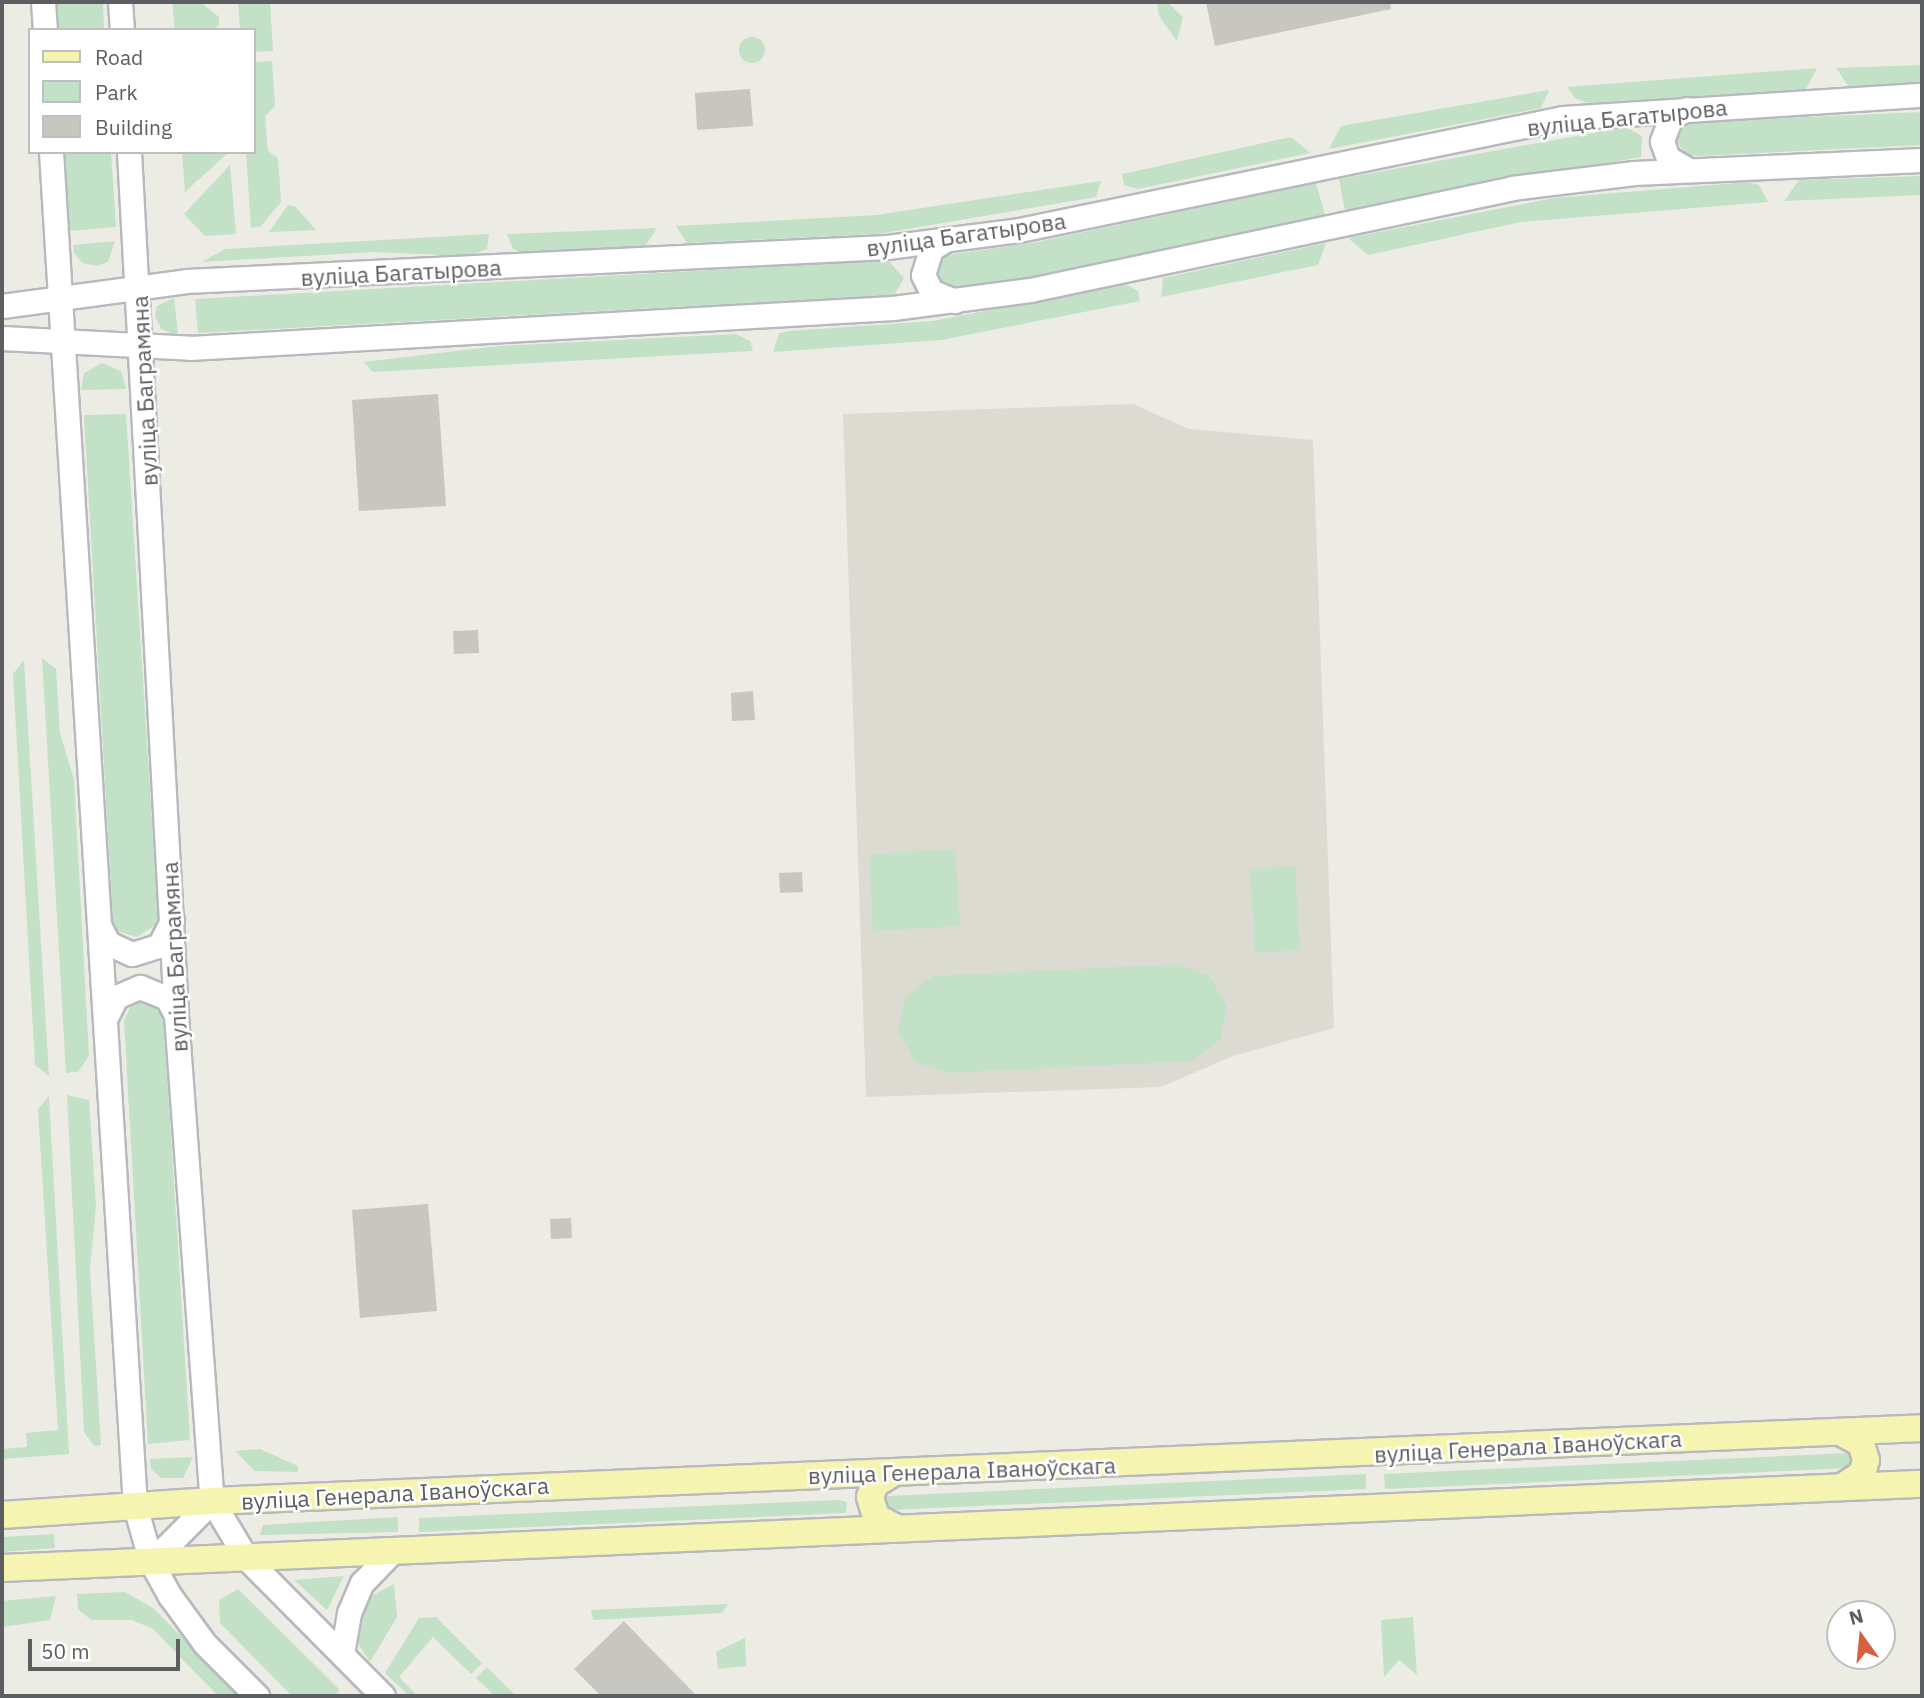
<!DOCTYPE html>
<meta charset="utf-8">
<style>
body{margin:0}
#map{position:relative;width:1924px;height:1698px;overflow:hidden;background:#ecece4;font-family:"IBM Plex Sans",sans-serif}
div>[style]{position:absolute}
.education>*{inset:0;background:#dcdbd2}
.green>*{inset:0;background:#c3e1c7}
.round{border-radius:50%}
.building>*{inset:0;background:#c8c6c0}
.roads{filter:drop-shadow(2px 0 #b7b9be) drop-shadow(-2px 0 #b7b9be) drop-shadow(0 2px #b7b9be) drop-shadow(0 -2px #b7b9be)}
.secondary>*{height:23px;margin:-11.5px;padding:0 11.5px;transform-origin:11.5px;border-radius:11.5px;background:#fff}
.primary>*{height:26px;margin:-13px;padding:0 13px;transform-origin:13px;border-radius:13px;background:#f5f4b0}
span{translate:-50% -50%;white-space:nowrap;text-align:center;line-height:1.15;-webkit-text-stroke:5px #fff;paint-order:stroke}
.street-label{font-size:23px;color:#5c5e62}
.frame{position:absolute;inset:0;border:4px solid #5c5e62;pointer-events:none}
.legend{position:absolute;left:28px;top:28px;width:228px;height:126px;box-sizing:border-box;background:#fff;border:2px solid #bebfc0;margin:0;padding:9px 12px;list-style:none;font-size:21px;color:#5c5e62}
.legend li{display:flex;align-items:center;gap:14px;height:35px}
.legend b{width:35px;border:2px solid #bebfc0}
.north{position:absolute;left:1826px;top:1600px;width:70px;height:70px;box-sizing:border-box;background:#fff;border:2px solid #bebfc0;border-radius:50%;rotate:345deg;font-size:19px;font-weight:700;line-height:28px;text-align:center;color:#5c5e62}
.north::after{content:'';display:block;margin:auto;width:24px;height:32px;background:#d56141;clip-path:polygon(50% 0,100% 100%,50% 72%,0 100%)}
.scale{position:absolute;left:28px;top:1639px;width:152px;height:32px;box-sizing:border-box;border:4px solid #5c5e62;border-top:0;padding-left:9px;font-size:21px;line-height:24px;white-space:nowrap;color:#5c5e62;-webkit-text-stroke:5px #fff;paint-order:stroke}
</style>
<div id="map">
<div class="education">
<i style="clip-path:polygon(1133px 404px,1189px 429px,1313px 440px,1334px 1028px,1233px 1056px,1161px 1087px,866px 1097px,843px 414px)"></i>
</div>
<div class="green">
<i style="clip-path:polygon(57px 2px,103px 2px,104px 30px,58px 30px)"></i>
<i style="clip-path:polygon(172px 2px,200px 2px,219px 17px,219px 25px,214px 30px,175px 30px)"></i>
<i style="clip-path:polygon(238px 2px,270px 2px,273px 51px,254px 52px,254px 30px,240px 30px)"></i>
<i style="clip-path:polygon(1157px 2px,1167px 2px,1183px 17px,1177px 41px,1159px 16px)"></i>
<i class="round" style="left:739px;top:37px;width:26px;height:26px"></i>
<i style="clip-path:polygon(272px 61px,275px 106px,265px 116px,268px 151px,278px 158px,281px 202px,261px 226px,251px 228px,246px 152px,254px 152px,254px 62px)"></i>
<i style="clip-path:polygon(1922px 65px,1922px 84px,1849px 87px,1836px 68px)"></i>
<i style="clip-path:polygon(1817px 68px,1806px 89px,1589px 103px,1576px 99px,1567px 87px)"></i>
<i style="clip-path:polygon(1549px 90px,1541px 108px,1329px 149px,1341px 126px)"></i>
<i style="clip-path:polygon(1922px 112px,1922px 145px,1698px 156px,1685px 154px,1675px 138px,1683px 125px,1692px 122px)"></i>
<i style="clip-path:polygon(1626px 127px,1642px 136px,1641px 157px,1345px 211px,1339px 179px)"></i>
<i style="clip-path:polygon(1291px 137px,1310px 153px,1138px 189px,1124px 185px,1122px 174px)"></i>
<i style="clip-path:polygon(65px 152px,111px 152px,116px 227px,69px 231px)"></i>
<i style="clip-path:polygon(182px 152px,229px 152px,185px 192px)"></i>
<i style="clip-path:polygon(230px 165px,236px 234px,205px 236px,184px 214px)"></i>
<i style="clip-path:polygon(1922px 176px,1922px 195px,1784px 201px,1799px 180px)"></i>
<i style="clip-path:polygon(1101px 181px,1096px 197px,878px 234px,687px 243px,676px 226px,876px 215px)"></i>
<i style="clip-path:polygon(1749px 182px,1759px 185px,1768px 202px,1521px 222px,1368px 255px,1348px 238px,1554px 198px)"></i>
<i style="clip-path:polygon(1316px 183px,1325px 215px,1036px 277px,958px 288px,939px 281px,937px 271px,946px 255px,1032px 243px)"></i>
<i style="clip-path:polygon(288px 205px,295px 206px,316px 230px,269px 232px)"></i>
<i style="clip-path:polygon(657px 228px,645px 246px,521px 252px,513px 249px,507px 234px)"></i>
<i style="clip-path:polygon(489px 234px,487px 249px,469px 256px,373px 252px,202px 262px,225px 249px)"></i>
<i style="clip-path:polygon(115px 241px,108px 262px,97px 266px,82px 263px,74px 253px,73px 245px)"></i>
<i style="clip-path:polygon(1326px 243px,1318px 265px,1161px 297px,1163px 278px)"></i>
<i style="clip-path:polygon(888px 260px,904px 278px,894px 295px,198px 333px,195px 299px)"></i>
<i style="clip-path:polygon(1125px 284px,1138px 291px,1140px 301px,941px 340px,773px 352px,779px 333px,789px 331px,933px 321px)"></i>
<i style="clip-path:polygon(174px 298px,178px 333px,174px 334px,161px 329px,155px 316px,157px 306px)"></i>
<i style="clip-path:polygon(736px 334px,750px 341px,753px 351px,373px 372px,363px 362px,499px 346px)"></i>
<i style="clip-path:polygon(102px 363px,121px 371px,126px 389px,81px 390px,84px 373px)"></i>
<i style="clip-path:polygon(126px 414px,158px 915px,155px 925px,137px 937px,117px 931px,113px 922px,84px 415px)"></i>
<i style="clip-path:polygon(42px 658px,56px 669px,60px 733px,74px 779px,89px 1056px,78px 1072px,66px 1073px)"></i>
<i style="clip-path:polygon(24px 660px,49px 1076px,35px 1065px,13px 674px)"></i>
<i style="clip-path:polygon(955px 849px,960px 926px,873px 931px,869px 854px)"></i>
<i style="clip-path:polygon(1295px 866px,1300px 950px,1255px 953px,1250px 869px)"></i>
<i style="clip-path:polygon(1177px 964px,1210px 976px,1227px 1007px,1220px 1040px,1192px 1061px,948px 1073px,915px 1062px,898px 1031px,905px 997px,933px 976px)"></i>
<i style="clip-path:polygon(149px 998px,162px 1009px,164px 1022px,190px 1440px,148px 1444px,124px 1020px,133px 1002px)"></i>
<i style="clip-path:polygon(67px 1095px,89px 1100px,96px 1206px,90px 1269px,101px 1445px,94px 1446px,84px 1432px)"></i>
<i style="clip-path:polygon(49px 1096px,69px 1454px,2px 1459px,2px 1449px,27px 1447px,26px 1433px,58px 1430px,38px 1109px)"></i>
<i style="clip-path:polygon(260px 1449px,298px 1466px,298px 1472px,255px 1471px,235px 1451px)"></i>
<i style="clip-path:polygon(1850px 1453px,1856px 1459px,1851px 1468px,1385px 1489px,1384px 1474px)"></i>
<i style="clip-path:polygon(193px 1457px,183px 1478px,161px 1478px,151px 1469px,150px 1459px)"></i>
<i style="clip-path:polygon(1366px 1474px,1366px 1489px,889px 1510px,880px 1501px,887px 1496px)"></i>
<i style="clip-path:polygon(838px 1500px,847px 1502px,846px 1513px,419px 1532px,419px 1518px)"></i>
<i style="clip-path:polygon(398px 1517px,398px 1532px,260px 1535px,263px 1525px)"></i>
<i style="clip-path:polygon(54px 1534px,55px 1548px,2px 1552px,2px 1537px)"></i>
<i style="clip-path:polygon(344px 1576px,327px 1610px,294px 1580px)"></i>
<i style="clip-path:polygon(394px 1584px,397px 1617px,370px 1662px,359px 1645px,357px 1618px,373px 1595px)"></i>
<i style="clip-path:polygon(238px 1589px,340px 1690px,334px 1696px,292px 1696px,220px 1623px,219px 1600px)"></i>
<i style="clip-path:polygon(125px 1592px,153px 1608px,241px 1696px,218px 1696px,153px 1629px,132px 1620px,91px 1620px,78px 1609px,77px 1594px)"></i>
<i style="clip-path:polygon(56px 1596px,50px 1620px,2px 1627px,2px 1601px)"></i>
<i style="clip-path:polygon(728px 1604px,722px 1613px,593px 1620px,591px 1610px)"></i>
<i style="clip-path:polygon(436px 1617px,482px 1663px,471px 1674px,433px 1637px,399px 1677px,418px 1696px,409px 1696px,385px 1673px,419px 1618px)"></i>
<i style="clip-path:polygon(1413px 1617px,1417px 1675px,1399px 1660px,1384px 1677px,1381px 1620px)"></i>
<i style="clip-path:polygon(745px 1638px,746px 1666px,718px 1669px,716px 1652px)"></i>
<i style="clip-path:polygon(487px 1667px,516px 1696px,495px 1696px,476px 1678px)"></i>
</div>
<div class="building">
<i style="clip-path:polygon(1206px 2px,1390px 2px,1391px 9px,1215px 46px)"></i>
<i style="clip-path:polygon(750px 89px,753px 126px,697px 130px,695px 93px)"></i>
<i style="clip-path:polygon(438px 394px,446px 506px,359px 511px,352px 400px)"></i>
<i style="clip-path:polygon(478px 630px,479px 653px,454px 654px,453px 631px)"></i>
<i style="clip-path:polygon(753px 691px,755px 720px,732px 721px,731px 693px)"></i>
<i style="clip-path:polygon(802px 872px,803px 892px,780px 893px,779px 873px)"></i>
<i style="clip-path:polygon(428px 1204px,437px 1311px,360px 1318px,352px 1210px)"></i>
<i style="clip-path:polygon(571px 1218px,572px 1238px,551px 1239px,550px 1219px)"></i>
<i style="clip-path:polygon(624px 1621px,644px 1642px,697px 1696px,601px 1696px,574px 1669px)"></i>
</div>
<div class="roads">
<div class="secondary">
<i style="left:43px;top:2px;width:28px;rotate:86deg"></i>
<i style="left:120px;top:2px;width:28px;rotate:86deg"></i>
<i style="left:1687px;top:109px;width:18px;rotate:153deg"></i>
<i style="left:1671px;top:117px;width:26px;rotate:111deg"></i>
<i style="left:1662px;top:141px;width:18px;rotate:71deg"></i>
<i style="left:1668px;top:158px;width:24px;rotate:30deg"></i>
<i style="left:51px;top:152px;width:1357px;rotate:86.45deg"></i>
<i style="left:135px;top:1506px;width:58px;rotate:74.1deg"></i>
<i style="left:151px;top:1562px;width:39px;rotate:61deg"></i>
<i style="left:170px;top:1596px;width:59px;rotate:53.9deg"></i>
<i style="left:205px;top:1644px;width:74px;rotate:45deg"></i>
<i style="left:129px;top:152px;width:864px;rotate:86.88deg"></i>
<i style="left:176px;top:1015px;width:487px;rotate:85.8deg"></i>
<i style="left:212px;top:1501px;width:68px;rotate:58.9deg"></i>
<i style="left:247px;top:1559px;width:193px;rotate:45.2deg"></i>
<i style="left:947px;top:239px;width:19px;rotate:148deg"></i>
<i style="left:931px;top:249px;width:27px;rotate:107deg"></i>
<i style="left:923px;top:275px;width:18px;rotate:63deg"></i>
<i style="left:931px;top:291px;width:26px;rotate:23deg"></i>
<i style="left:2px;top:306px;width:186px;rotate:-7.7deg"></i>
<i style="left:186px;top:281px;width:702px;rotate:-2.78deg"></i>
<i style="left:887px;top:247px;width:133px;rotate:-7.3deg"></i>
<i style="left:1019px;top:230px;width:555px;rotate:-11.63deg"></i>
<i style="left:1563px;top:118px;width:360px;rotate:-3.7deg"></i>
<i style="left:2px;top:338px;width:188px;rotate:3deg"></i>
<i style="left:190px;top:348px;width:704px;rotate:-3.26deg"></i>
<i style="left:893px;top:308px;width:138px;rotate:-7.5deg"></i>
<i style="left:1030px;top:290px;width:493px;rotate:-11.9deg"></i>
<i style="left:1512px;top:188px;width:123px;rotate:-7deg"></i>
<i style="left:1634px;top:173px;width:288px;rotate:-2.6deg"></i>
<i style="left:99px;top:925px;width:20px;rotate:63deg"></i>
<i style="left:108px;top:943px;width:26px;rotate:25deg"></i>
<i style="left:132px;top:954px;width:28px;rotate:-17deg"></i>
<i style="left:159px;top:946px;width:29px;rotate:-63deg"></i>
<i style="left:105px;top:1019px;width:25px;rotate:-63deg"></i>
<i style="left:116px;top:997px;width:26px;rotate:-23deg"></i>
<i style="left:140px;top:987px;width:29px;rotate:22deg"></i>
<i style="left:167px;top:998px;width:19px;rotate:62deg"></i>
<i style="left:151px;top:1562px;width:86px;rotate:-45deg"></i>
<i style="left:342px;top:1654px;width:42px;rotate:-80.3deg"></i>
<i style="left:349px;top:1613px;width:33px;rotate:-67deg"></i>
<i style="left:362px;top:1583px;width:43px;rotate:-45.9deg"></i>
</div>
<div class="primary">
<i style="left:1840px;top:1432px;width:24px;rotate:28deg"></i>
<i style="left:1861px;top:1443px;width:18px;rotate:74deg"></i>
<i style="left:1866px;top:1460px;width:15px;rotate:106deg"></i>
<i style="left:1862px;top:1474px;width:24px;rotate:147deg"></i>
<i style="left:893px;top:1473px;width:21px;rotate:149deg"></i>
<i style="left:875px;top:1484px;width:14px;rotate:111deg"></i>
<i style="left:870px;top:1497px;width:21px;rotate:73deg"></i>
<i style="left:876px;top:1517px;width:21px;rotate:28deg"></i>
<i style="left:2px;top:1515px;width:210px;rotate:-3.8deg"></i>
<i style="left:212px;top:1501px;width:1712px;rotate:-2.44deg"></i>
<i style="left:2px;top:1568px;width:1922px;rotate:-2.51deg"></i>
</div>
</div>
<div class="street-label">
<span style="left:1627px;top:117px;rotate:-6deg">вуліца Багатырова</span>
<span style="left:966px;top:234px;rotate:-8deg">вуліца Багатырова</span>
<span style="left:401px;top:272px;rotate:-3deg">вуліца Багатырова</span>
<span style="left:144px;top:391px;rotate:-93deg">вуліца Баграмяна</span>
<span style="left:174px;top:957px;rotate:-93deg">вуліца Баграмяна</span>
<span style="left:1528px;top:1446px;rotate:-3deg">вуліца Генерала Іваноўскага</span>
<span style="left:962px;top:1470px;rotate:-2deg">вуліца Генерала Іваноўскага</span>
<span style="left:395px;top:1493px;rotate:-3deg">вуліца Генерала Іваноўскага</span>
</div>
<div class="frame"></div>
<ul class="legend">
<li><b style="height:9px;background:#f5f4b0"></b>Road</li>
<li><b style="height:19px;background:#c3e1c7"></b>Park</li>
<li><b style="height:19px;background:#c8c6c0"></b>Building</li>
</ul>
<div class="north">N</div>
<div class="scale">50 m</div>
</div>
